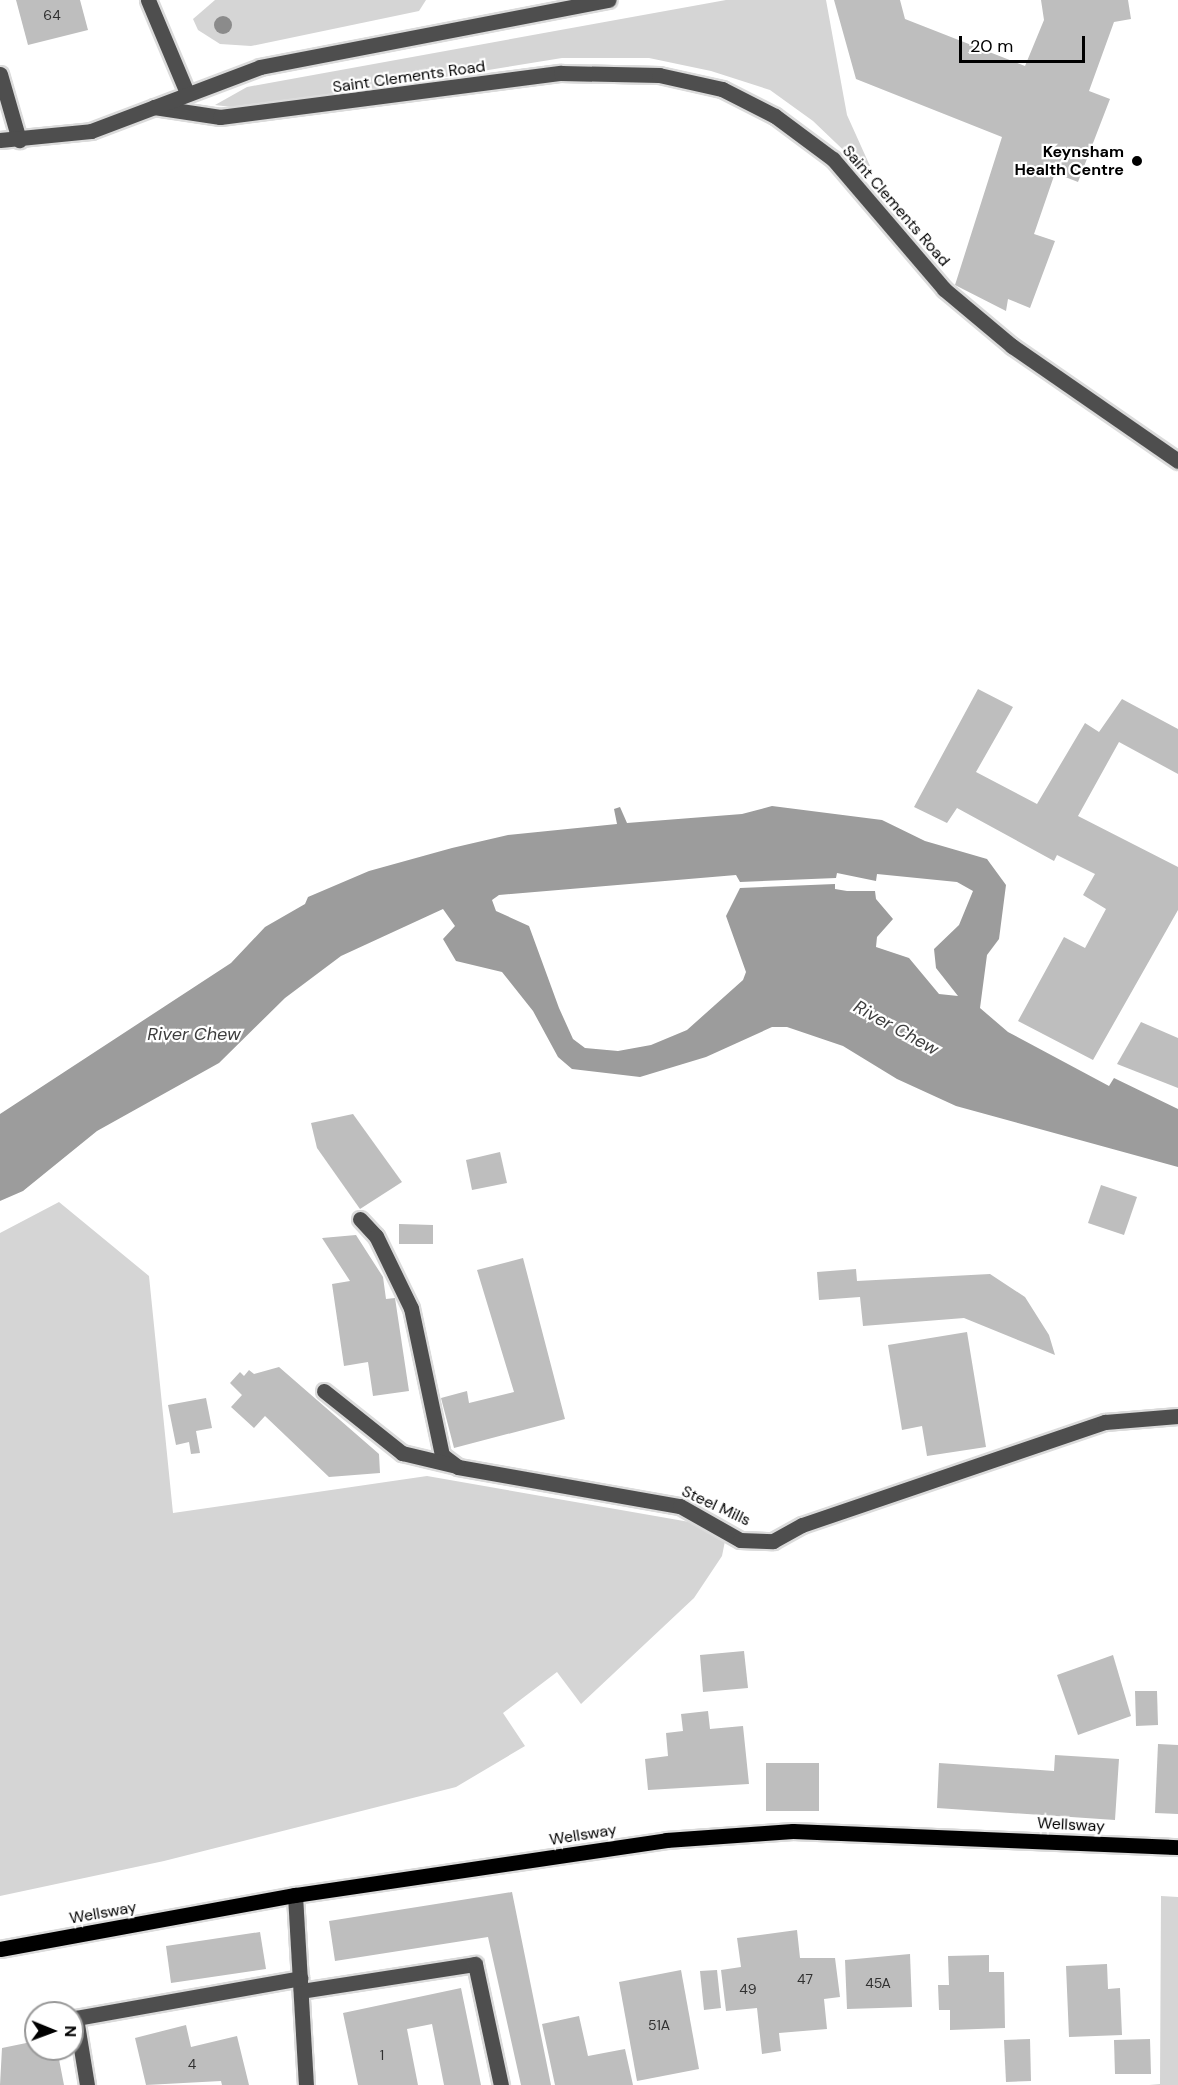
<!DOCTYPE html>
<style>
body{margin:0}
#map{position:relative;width:1178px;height:2085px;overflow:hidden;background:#fff;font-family:"DM Sans",sans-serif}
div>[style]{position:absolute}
.green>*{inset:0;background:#d5d5d5}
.water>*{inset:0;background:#9c9c9c}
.building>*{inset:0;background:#bebebe}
.roads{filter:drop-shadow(2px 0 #dbdbdb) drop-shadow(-2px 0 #dbdbdb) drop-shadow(0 2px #dbdbdb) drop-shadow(0 -2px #dbdbdb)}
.minor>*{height:15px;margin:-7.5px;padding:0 7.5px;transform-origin:7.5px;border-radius:7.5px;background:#4e4e4e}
.major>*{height:15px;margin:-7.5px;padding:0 7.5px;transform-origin:7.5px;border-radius:7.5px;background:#000}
.trees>*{width:18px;height:18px;margin:-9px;border-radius:50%;background:#8b8b8b}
.dots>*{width:16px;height:16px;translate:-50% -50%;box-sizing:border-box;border:3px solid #fff;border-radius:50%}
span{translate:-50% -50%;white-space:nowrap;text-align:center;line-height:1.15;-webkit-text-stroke:4.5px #fff;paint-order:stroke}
.number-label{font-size:14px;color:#303030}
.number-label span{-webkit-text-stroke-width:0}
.street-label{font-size:16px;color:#000}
.poi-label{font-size:16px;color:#000;font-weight:700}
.right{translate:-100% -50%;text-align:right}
.water-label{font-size:18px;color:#3d3d3d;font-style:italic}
.north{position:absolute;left:24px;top:2001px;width:60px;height:60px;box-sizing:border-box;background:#fff;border:2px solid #999;border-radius:50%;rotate:91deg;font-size:16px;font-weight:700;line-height:24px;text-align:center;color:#000}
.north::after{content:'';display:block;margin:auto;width:21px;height:27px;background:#000;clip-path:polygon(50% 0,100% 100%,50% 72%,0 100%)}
.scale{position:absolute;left:959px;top:36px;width:126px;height:27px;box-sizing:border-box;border:3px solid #000;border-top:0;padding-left:8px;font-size:18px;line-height:21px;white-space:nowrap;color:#000;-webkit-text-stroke:4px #fff;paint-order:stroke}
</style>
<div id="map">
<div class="green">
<i style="clip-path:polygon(215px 0,426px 0,419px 11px,251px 46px,220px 44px,198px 30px,193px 19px)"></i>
<i style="clip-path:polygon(726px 0,826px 0,847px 115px,870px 166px,858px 164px,813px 121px,770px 90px,711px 71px,649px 58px,562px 58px,248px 109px,215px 105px,247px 87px)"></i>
<i style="clip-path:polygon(59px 1202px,149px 1276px,173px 1513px,427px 1476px,701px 1524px,726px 1536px,722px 1556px,694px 1598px,581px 1704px,557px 1672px,503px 1713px,525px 1746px,456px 1787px,164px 1861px,0 1896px,0 1233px)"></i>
<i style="clip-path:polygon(1161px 1896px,1178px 1897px,1178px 2085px,1149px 2085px,1160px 2084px)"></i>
</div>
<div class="water">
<i style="clip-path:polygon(evenodd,772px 806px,882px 820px,925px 841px,987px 859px,1006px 885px,999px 939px,987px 955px,980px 1008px,1008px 1032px,1109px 1086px,1114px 1078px,1178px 1109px,1178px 1167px,956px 1106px,897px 1079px,843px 1046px,787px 1027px,772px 1027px,706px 1057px,640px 1077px,572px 1069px,558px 1057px,533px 1011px,502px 972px,456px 961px,443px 939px,455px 926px,443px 909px,341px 956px,285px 998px,219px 1063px,97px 1131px,23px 1191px,0 1201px,0 1114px,231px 963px,265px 927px,305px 904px,308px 897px,369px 871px,452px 848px,508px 835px,617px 824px,614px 809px,620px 807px,627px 823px,742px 814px,772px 806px,837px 873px,876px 881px,877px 874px,957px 882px,973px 891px,959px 925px,934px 949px,936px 968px,958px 996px,939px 994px,909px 958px,876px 947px,877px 937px,893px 919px,876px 899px,875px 891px,847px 891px,835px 889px,835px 884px,740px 888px,726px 916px,746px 972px,743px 980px,687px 1030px,651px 1045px,618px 1051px,585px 1048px,573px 1039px,559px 1008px,529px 926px,496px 911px,492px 900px,499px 895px,736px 875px,740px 882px,836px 878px,837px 873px)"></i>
</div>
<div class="building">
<i style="clip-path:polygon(16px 0,80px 0,88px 30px,28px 45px)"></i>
<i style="clip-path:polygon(834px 0,900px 0,905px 19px,1025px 66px,1044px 20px,1041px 0,1128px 0,1131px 19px,1114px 22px,1089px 91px,1110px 99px,1078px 182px,1055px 173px,1034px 234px,1055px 241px,1030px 308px,1008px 299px,1006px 311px,955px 285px,1002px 137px,856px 79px)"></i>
<i style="clip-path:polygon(978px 689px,1013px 707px,976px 772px,1037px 804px,1085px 723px,1099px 732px,1122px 699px,1178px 729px,1178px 774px,1119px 742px,1078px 816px,1178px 867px,1178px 910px,1093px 1060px,1018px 1021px,1064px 937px,1085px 948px,1106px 909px,1083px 895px,1095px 874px,1057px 855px,1054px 861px,957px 808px,947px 823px,914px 807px)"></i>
<i style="clip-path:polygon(1141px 1022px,1178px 1038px,1178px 1088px,1117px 1064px)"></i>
<i style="clip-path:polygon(353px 1114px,402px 1182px,360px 1209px,317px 1148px,311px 1123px)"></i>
<i style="clip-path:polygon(500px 1152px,507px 1183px,472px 1190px,466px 1160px)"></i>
<i style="clip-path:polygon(1101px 1185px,1137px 1197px,1124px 1235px,1088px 1223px)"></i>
<i style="clip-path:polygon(399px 1224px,433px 1225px,433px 1244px,399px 1244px)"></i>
<i style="clip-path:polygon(356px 1235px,383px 1277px,386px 1299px,395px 1298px,409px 1391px,373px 1396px,368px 1362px,344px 1366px,332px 1284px,350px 1281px,322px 1238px)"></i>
<i style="clip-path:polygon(523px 1258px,565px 1419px,454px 1448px,441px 1398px,467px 1391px,469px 1403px,514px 1392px,477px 1270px)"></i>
<i style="clip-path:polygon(856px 1269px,857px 1281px,990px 1274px,1025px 1297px,1049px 1335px,1055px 1355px,964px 1318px,863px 1326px,860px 1297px,819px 1300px,817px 1272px)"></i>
<i style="clip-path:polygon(967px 1332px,986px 1447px,927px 1456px,922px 1426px,902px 1430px,888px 1345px)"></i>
<i style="clip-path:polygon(279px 1367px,379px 1454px,380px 1473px,329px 1477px,265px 1416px,254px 1428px,231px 1407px,242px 1395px,230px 1383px,240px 1372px,244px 1376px,249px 1370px,254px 1374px)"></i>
<i style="clip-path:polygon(206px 1398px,212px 1428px,196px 1431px,200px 1453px,191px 1454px,189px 1442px,176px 1445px,168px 1405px)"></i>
<i style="clip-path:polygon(744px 1651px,748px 1688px,703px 1692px,700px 1655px)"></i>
<i style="clip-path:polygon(1113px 1655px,1131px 1716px,1078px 1735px,1057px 1675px)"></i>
<i style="clip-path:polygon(1135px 1691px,1157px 1691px,1158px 1725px,1136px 1726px)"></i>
<i style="clip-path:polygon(708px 1711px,710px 1729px,743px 1726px,749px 1784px,648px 1790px,645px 1759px,668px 1756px,666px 1733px,683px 1731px,681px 1714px)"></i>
<i style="clip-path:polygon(1158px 1744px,1178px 1745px,1178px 1814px,1155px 1813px)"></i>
<i style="clip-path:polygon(1055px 1755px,1119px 1759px,1115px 1820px,937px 1808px,939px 1763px,1054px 1771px)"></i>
<i style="clip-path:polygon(766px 1763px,819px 1763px,819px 1811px,766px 1811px)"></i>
<i style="clip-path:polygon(512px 1892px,551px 2085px,521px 2085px,488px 1937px,335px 1961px,329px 1921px)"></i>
<i style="clip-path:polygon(797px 1930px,800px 1958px,835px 1958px,840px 1997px,824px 1999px,827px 2029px,779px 2033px,781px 2051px,762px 2054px,757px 2008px,726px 2011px,721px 1970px,741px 1967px,737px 1938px)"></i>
<i style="clip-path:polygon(260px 1932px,266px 1969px,171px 1983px,166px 1946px)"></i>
<i style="clip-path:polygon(910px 1954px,912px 2007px,847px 2009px,845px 1960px)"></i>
<i style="clip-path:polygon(989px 1955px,989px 1972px,1004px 1972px,1005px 2028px,950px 2030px,950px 2010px,939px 2010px,938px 1985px,949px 1985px,948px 1956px)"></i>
<i style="clip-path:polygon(1107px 1964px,1108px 1989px,1120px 1988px,1122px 2035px,1069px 2037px,1066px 1966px)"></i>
<i style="clip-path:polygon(681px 1970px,699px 2069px,637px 2081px,619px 1982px)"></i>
<i style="clip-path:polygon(717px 1970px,721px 2008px,704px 2010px,700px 1971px)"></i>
<i style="clip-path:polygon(461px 1988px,481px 2085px,444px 2085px,432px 2024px,407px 2029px,418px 2085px,358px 2085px,343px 2013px)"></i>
<i style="clip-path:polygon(579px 2016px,588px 2056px,625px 2049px,633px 2085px,555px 2085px,542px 2024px)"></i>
<i style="clip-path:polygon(186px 2025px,191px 2047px,237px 2036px,249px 2085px,222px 2085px,221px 2081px,146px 2085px,135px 2038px)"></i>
<i style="clip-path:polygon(1030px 2039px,1031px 2081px,1006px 2082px,1004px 2040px)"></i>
<i style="clip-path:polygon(1150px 2039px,1151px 2074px,1115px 2074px,1114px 2040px)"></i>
<i style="clip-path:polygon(36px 2041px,36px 2049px,57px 2049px,64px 2085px,0 2085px,2px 2048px)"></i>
</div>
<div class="roads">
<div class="minor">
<i style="left:148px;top:0;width:101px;rotate:67.2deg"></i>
<i style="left:0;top:74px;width:69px;rotate:73.9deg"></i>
<i style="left:154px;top:107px;width:67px;rotate:8.6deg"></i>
<i style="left:220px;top:117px;width:344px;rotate:-7.4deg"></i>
<i style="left:561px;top:73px;width:98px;rotate:1.2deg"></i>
<i style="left:659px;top:75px;width:65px;rotate:12.5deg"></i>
<i style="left:722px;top:89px;width:59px;rotate:27deg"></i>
<i style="left:775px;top:116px;width:72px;rotate:36.6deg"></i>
<i style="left:833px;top:159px;width:171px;rotate:49.5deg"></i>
<i style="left:944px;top:289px;width:89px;rotate:40deg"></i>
<i style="left:1012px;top:346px;width:202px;rotate:34.7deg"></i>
<i style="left:0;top:140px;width:91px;rotate:-5.6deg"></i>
<i style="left:91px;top:131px;width:181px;rotate:-20.7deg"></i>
<i style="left:260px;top:67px;width:355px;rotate:-10.9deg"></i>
<i style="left:360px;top:1219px;width:23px;rotate:47deg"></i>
<i style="left:376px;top:1236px;width:80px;rotate:64.1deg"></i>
<i style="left:411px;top:1308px;width:150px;rotate:78.1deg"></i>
<i style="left:442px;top:1455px;width:20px;rotate:37deg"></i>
<i style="left:458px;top:1467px;width:225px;rotate:10deg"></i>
<i style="left:680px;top:1506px;width:69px;rotate:29.5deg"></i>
<i style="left:740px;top:1540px;width:33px;rotate:2deg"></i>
<i style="left:773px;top:1541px;width:33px;rotate:-29deg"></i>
<i style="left:802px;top:1525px;width:320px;rotate:-18.8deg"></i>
<i style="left:1105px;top:1422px;width:73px;rotate:-4.7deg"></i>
<i style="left:324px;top:1391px;width:100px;rotate:38.5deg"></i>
<i style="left:402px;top:1453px;width:56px;rotate:13.5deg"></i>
<i style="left:295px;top:1895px;width:190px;rotate:86.7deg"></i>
<i style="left:301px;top:1991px;width:176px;rotate:-8.8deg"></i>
<i style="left:475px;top:1964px;width:124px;rotate:77.9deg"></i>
<i style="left:87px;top:2085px;width:68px;rotate:-99.3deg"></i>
<i style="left:76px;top:2018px;width:228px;rotate:-10.1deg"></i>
</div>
<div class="major">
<i style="left:0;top:1949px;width:300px;rotate:-10.4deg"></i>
<i style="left:295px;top:1895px;width:375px;rotate:-8.4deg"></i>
<i style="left:666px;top:1840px;width:127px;rotate:-4.1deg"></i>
<i style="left:793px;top:1831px;width:385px;rotate:2.4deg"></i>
</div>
</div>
<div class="trees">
<i style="left:223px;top:25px"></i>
</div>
<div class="dots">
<i style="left:1137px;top:161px;background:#000"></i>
</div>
<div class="number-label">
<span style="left:52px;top:15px">64</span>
<span style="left:805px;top:1979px">47</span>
<span style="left:878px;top:1983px">45A</span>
<span style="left:748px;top:1989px">49</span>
<span style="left:659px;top:2025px">51A</span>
<span style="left:382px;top:2055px">1</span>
<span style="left:192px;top:2064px">4</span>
</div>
<div class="street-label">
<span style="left:409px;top:77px;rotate:-8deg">Saint Clements Road</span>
<span style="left:896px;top:206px;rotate:49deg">Saint Clements Road</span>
<span style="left:716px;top:1506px;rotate:25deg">Steel Mills</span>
<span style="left:1071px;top:1825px;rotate:3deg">Wellsway</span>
<span style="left:583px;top:1835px;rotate:-9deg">Wellsway</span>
<span style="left:103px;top:1913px;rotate:-10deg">Wellsway</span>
</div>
<div class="poi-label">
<span class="right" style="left:1124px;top:161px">Keynsham<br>Health Centre</span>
</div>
<div class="water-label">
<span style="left:896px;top:1028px;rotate:29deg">River Chew</span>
<span style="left:194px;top:1034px">River Chew</span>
</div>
<div class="north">N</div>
<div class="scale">20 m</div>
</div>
